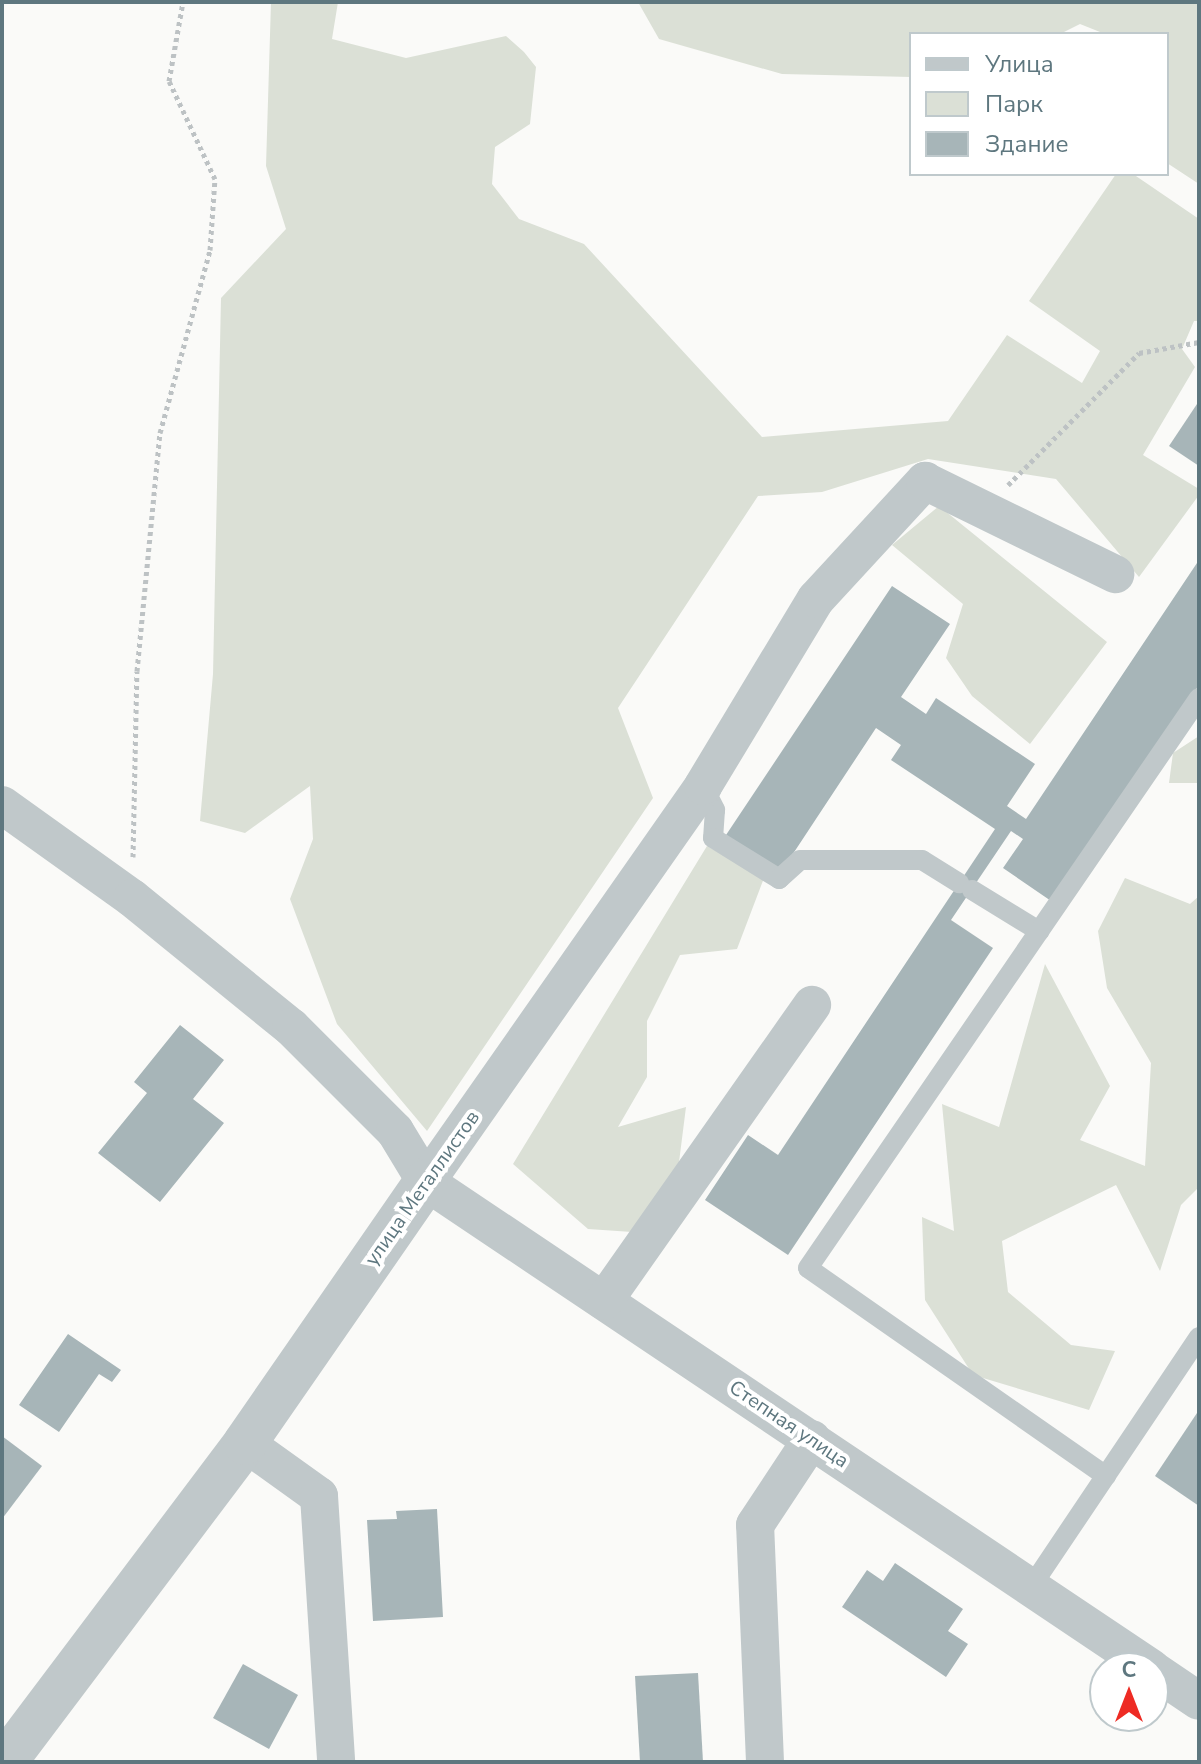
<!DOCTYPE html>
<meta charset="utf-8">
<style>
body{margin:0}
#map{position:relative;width:1201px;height:1764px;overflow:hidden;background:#fafaf8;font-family:"Nunito Sans",sans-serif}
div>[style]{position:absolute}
.green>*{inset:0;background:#dbe0d6}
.building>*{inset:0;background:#a7b5b8}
.path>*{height:5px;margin-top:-2.5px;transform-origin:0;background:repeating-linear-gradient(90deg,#bdc2c4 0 4px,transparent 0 8px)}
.service>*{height:20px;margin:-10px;padding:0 10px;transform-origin:10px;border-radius:10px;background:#c0c8ca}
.minor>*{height:38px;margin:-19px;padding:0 19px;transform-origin:19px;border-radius:19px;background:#c0c8ca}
.tertiary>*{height:44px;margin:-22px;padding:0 22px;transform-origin:22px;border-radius:22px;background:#c0c8ca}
span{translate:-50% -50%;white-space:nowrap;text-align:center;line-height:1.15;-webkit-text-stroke:8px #fff;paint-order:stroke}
.street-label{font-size:20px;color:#5e777f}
.frame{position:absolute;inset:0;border:4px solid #5e777f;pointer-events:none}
.legend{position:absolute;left:909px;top:32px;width:260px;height:144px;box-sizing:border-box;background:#fff;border:2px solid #bfc9cc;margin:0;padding:10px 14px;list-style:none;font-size:24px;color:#5e777f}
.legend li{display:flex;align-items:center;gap:16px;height:40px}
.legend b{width:40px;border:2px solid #bfc9cc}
.north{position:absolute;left:1089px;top:1652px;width:80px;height:80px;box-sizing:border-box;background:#fff;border:2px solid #bfc9cc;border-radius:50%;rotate:0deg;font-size:22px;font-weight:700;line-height:32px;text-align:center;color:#5e777f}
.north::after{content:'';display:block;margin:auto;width:28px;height:36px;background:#ee2b24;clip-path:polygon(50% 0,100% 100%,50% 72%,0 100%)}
</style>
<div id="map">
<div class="green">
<i style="clip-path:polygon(271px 2px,338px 2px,332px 39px,406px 58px,506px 36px,524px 52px,536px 67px,530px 124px,495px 147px,492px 184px,519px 219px,584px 244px,762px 437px,948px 421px,1007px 335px,1082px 383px,1100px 351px,1029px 301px,1116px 174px,1133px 174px,1199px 219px,1199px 321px,1194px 321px,1182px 349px,1195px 367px,1143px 455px,1199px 489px,1199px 495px,1139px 577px,1056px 479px,928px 459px,822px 492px,758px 496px,618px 708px,653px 798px,427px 1131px,337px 1024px,290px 899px,313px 839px,310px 786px,245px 833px,200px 821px,213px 674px,221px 298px,286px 229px,266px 166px)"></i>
<i style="clip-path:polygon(638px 2px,1199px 2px,1199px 184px,1167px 163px,1167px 34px,1105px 34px,1080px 24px,1060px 34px,911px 34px,911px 77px,782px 74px,659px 39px)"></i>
<i style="clip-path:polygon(939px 506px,1107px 642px,1030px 744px,972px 696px,946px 658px,963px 604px,892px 545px)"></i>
<i style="clip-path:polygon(1199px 736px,1199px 783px,1169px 783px,1173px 753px)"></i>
<i style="clip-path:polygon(707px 846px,764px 878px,737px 949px,680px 955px,647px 1021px,647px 1077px,618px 1127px,686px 1107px,677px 1178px,632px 1232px,588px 1229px,513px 1164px)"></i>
<i style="clip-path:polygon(1125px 878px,1190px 904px,1199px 896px,1199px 1187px,1181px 1205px,1160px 1271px,1116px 1185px,1002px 1241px,1008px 1292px,1071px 1345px,1115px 1351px,1089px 1410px,973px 1375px,925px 1300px,922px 1217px,954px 1231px,942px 1104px,999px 1127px,1045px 964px,1110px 1086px,1080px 1140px,1145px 1166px,1151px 1063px,1107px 988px,1098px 931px)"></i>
</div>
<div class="building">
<i style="clip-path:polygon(1199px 401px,1199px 466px,1169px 446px)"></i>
<i style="clip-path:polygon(1199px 560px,1199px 685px,1054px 903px,1003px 868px,1023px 839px,1011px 831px,951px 920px,993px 948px,788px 1255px,705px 1200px,748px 1135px,778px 1155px,995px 829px,891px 760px,901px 745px,876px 728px,781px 872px,726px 835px,892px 586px,950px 624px,901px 697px,926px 714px,936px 698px,1035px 764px,1007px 806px,1026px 819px)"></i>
<i style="clip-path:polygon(180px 1025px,224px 1060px,193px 1099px,224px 1123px,160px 1202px,98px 1153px,147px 1093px,134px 1082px)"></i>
<i style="clip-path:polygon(68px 1334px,121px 1370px,112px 1382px,99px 1374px,59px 1432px,19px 1405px)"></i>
<i style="clip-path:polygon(1199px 1410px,1199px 1506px,1155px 1476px)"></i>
<i style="clip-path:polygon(2px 1436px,42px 1466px,2px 1519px)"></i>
<i style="clip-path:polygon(437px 1509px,443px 1617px,373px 1621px,367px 1520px,397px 1519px,396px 1511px)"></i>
<i style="clip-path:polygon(895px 1563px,963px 1609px,948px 1631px,968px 1644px,946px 1677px,842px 1607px,867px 1570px,883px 1581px)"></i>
<i style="clip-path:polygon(243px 1664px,298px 1695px,269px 1749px,213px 1718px)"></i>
<i style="clip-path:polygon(698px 1673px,703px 1762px,640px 1762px,635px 1676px)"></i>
</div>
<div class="path">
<i style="left:1008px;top:485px;width:186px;rotate:-45.2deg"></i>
<i style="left:1139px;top:353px;width:61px;rotate:-10.4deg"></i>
<i style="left:133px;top:857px;width:186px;rotate:-88.8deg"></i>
<i style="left:137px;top:671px;width:239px;rotate:-84.5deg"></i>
<i style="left:160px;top:433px;width:190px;rotate:-74.7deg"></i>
<i style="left:210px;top:250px;width:71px;rotate:-86deg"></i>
<i style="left:215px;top:179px;width:108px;rotate:-115.1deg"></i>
<i style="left:169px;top:81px;width:80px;rotate:-80deg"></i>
</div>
<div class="service">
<i style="left:703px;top:786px;width:27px;rotate:63deg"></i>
<i style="left:715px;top:810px;width:28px;rotate:94deg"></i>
<i style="left:713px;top:838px;width:78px;rotate:31.8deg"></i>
<i style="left:779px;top:879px;width:28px;rotate:-42deg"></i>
<i style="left:800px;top:860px;width:122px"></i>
<i style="left:922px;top:860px;width:44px;rotate:31.9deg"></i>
<i style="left:972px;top:890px;width:79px;rotate:31.5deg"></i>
<i style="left:1106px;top:1476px;width:363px;rotate:-145.1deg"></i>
<i style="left:808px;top:1268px;width:691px;rotate:-55.55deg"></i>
<i style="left:1031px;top:1587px;width:301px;rotate:-56.1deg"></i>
</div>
<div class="minor">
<i style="left:2px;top:805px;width:160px;rotate:35.6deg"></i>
<i style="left:132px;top:898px;width:205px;rotate:39.1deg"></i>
<i style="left:291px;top:1027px;width:147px;rotate:45deg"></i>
<i style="left:395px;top:1131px;width:60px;rotate:58.7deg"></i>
<i style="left:426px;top:1182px;width:873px;rotate:33.84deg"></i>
<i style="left:426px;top:1182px;width:483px;rotate:-55deg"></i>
<i style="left:703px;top:786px;width:218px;rotate:-58.9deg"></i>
<i style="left:816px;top:599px;width:161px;rotate:-47.3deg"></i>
<i style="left:925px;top:481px;width:212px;rotate:26.1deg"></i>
<i style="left:604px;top:1301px;width:362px;rotate:-54.9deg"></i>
<i style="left:245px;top:1443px;width:91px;rotate:35.6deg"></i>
<i style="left:319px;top:1496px;width:267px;rotate:86.3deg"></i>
<i style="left:1153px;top:1670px;width:55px;rotate:34deg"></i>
<i style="left:765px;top:1762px;width:237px;rotate:-92.4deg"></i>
<i style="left:755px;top:1525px;width:103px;rotate:-56.5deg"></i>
</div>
<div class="tertiary">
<i style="left:5px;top:1762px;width:399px;rotate:-53deg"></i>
<i style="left:245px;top:1443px;width:318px;rotate:-55.3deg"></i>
</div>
<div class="street-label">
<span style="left:422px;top:1188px;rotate:-55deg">улица Металлистов</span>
<span style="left:789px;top:1424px;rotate:34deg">Степная улица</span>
</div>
<div class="frame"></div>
<ul class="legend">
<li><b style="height:10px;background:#c0c8ca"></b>Улица</li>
<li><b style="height:22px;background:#dbe0d6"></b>Парк</li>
<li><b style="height:22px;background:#a7b5b8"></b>Здание</li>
</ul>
<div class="north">С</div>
</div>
